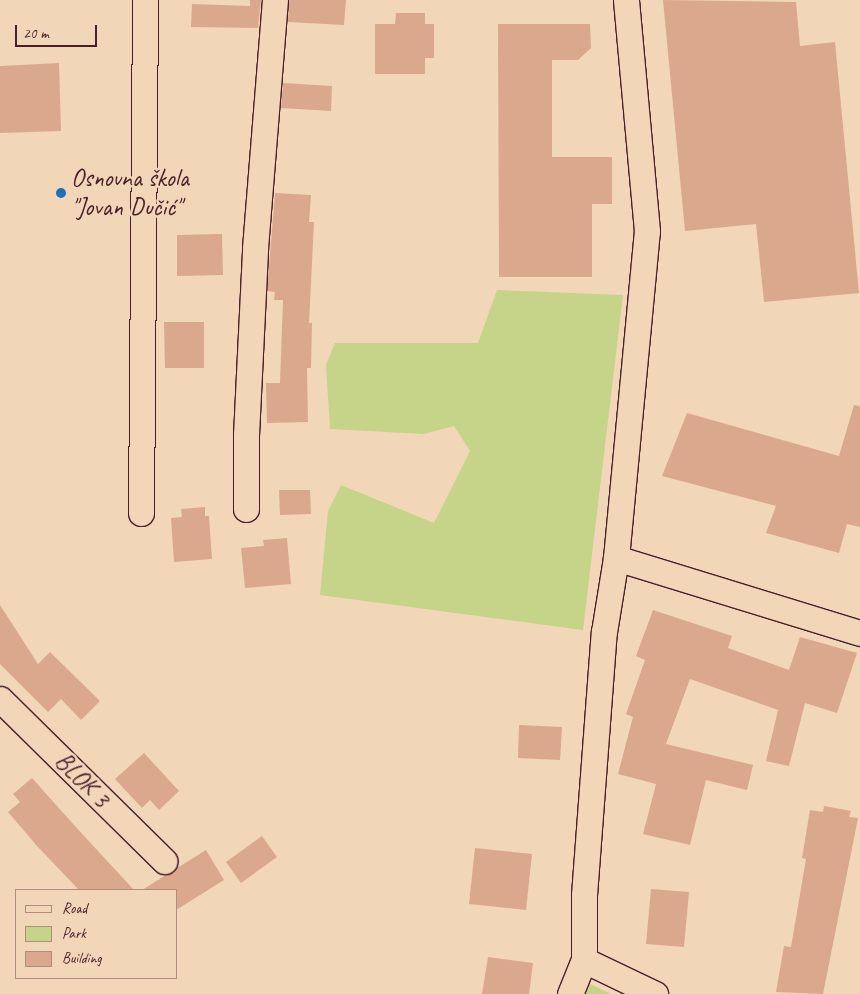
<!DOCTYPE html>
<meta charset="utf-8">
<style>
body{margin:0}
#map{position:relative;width:860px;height:994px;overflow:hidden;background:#f2d6b8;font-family:Caveat,sans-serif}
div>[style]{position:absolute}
.green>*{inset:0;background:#c5d489}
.building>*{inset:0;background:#daa88d}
.roads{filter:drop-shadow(1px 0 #4a1f2b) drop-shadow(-1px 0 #4a1f2b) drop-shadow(0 1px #4a1f2b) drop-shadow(0 -1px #4a1f2b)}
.street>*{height:25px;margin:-12.5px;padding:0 12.5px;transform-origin:12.5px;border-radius:12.5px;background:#f2d6b8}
.dots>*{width:14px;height:14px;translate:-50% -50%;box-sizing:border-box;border:2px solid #f2d6b8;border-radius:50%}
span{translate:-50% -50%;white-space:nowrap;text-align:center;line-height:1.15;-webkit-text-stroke:5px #f2d6b8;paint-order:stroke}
.poi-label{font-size:25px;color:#4a1f2b}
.left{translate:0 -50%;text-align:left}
.street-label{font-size:25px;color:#4a1f2b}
.legend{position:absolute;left:15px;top:889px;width:162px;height:90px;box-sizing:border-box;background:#f2d6b8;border:1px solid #af8d80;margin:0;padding:6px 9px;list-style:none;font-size:15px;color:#4a1f2b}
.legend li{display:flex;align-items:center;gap:10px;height:25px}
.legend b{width:25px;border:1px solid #af8d80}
.scale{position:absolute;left:15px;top:25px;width:82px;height:22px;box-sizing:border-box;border:2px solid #4a1f2b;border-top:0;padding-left:6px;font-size:15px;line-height:18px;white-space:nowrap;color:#4a1f2b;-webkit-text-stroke:4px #f2d6b8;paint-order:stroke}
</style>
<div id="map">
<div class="green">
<i style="clip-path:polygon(497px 290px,623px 295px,583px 630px,320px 595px,328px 511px,341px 485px,434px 523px,470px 451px,454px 426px,424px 434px,330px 429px,326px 365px,335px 343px,478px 343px)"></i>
<i style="clip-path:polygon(590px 984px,611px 994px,586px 994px)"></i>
</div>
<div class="building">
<i style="clip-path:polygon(250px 0,261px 0,258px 28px,191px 27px,192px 4px,250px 6px)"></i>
<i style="clip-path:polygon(289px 0,346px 0,344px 25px,288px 22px)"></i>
<i style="clip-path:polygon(663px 0,796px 2px,800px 46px,835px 42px,859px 293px,764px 302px,756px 224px,685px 231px)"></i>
<i style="clip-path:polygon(396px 13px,425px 13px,425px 24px,434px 24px,434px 58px,425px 58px,425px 74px,375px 74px,375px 24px,395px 24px)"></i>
<i style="clip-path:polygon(498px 24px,590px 24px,591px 48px,578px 60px,552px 60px,552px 157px,612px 157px,612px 204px,592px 204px,592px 277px,499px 277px)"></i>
<i style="clip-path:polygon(59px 63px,61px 131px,0 133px,0 66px)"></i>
<i style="clip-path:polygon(283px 83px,332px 86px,331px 111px,281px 108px)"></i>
<i style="clip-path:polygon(275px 193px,311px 195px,309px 222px,314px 222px,309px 323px,312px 323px,311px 368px,307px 368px,308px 422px,267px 423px,266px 383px,280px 383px,283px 300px,274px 300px,275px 292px,267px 291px)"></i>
<i style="clip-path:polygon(222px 234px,223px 275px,177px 276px,177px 235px)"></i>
<i style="clip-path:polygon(164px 322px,204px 322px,204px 368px,165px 368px)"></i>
<i style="clip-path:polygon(854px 405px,860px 406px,860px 527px,847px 524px,839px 553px,766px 533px,776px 506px,662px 476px,687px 413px,839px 456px)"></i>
<i style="clip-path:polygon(279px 490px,310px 490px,311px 514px,280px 515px)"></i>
<i style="clip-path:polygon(205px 507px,205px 516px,209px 516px,212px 559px,174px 562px,171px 518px,182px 517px,181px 509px)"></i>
<i style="clip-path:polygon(287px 538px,291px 584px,245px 588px,241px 548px,264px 546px,263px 540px)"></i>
<i style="clip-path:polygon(0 605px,38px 664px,50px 652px,100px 701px,81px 720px,61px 699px,48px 712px,0 664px)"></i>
<i style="clip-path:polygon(653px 610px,732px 636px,728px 648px,789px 670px,800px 637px,857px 653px,837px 713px,805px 703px,789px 766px,766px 761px,778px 710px,690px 679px,666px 744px,753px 765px,747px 790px,706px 780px,690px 845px,643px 834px,656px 784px,618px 774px,633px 717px,626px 714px,645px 660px,636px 656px)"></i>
<i style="clip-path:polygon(519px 725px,562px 727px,560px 760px,518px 758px)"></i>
<i style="clip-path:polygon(144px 753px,179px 791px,159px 810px,150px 800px,142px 808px,115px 779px)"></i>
<i style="clip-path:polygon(32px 778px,74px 825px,134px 890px,79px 890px,37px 846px,8px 812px,20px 802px,13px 794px)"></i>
<i style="clip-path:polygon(824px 806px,851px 811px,849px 817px,858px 818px,823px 994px,776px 992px,784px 946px,791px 947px,806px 859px,802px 858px,810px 810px,823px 812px)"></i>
<i style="clip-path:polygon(262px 836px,277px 857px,241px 883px,226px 862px)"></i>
<i style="clip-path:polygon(475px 848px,532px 854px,526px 910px,469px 904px)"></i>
<i style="clip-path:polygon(206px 850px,224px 880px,176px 910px,176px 890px,142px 890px)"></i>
<i style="clip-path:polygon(651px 889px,689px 892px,684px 947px,646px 944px)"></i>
<i style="clip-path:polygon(488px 957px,533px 963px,529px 994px,482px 994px)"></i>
</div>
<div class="roads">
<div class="street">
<i style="left:246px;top:509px;width:74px;rotate:-90deg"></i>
<i style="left:246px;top:435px;width:187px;rotate:-87.2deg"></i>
<i style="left:255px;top:248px;width:249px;rotate:-85.4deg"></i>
<i style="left:141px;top:513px;width:513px;rotate:-89.55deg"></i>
<i style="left:616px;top:558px;width:255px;rotate:17.1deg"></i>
<i style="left:0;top:699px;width:231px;rotate:44.6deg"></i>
<i style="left:584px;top:960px;width:79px;rotate:25.6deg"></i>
<i style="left:570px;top:994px;width:37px;rotate:-68deg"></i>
<i style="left:584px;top:960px;width:65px;rotate:-90deg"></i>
<i style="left:584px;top:895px;width:264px;rotate:-85.7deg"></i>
<i style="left:604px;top:632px;width:75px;rotate:-80.8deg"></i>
<i style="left:616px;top:558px;width:328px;rotate:-84.6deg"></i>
<i style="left:647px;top:231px;width:232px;rotate:-95.2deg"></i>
</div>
</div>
<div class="dots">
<i style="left:61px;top:193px;background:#1f6fb2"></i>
</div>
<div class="poi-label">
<span class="left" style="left:71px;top:193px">Osnovna škola<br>"Jovan Dučić"</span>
</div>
<div class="street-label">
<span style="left:82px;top:780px;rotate:45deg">BLOK 3</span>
</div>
<ul class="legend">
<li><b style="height:6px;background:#f2d6b8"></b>Road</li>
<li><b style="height:14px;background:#c5d489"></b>Park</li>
<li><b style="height:14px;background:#daa88d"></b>Building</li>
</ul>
<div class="scale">20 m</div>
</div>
